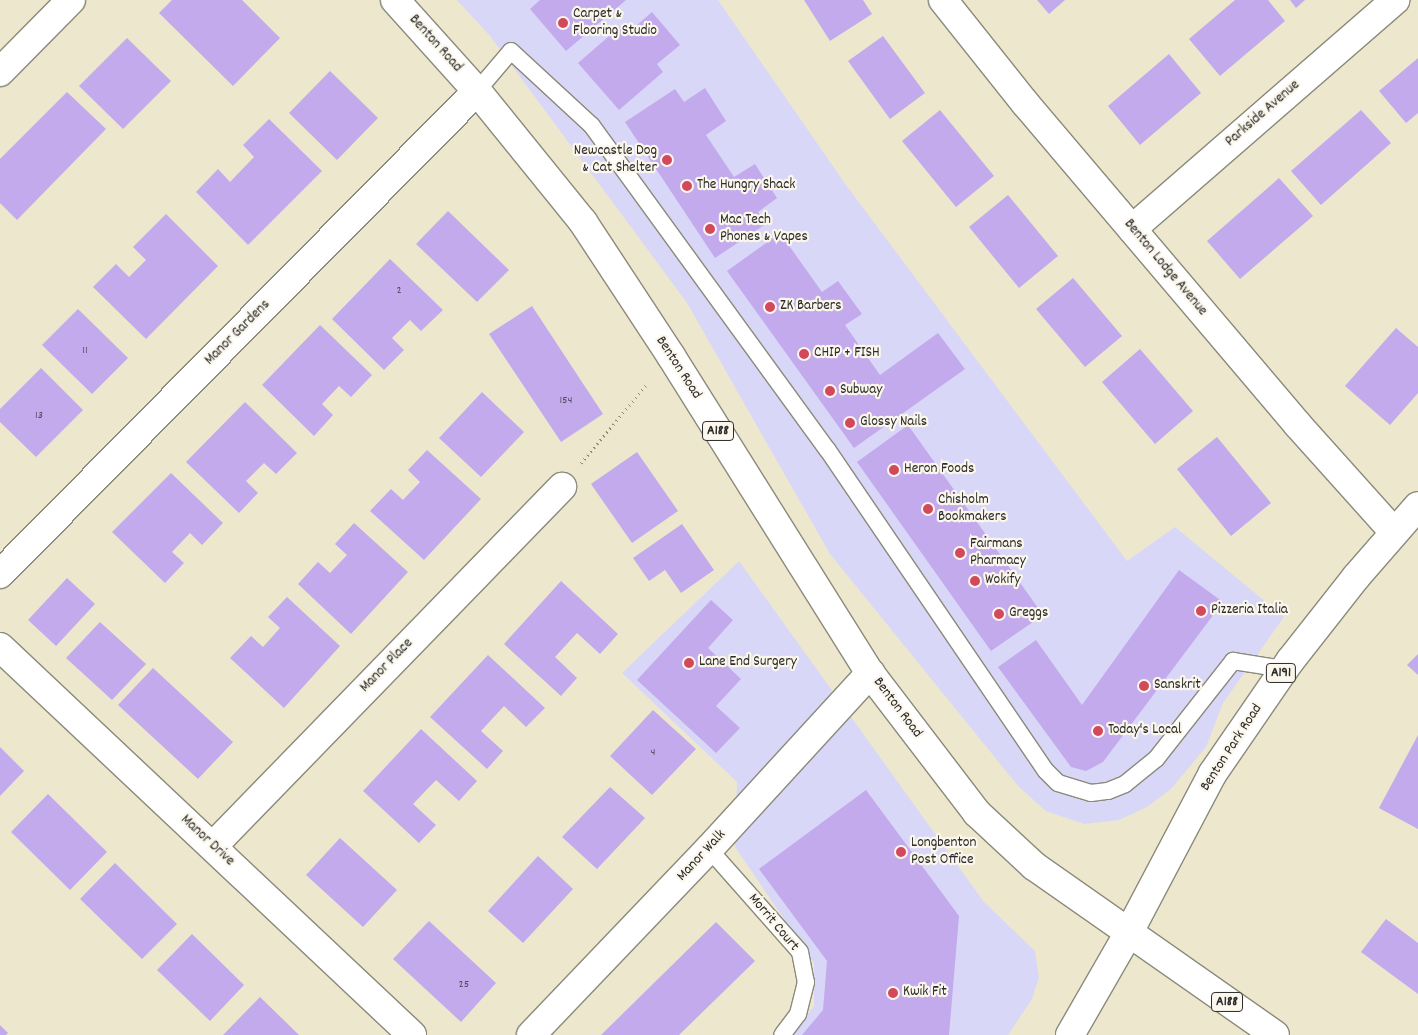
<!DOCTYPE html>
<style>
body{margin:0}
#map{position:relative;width:1418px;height:1035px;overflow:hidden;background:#ede8cd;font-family:Dekko,sans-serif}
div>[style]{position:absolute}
.built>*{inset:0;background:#d9d7f8}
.building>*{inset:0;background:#c2aaec}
.path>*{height:3px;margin-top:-1.5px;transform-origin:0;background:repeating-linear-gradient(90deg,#8c8a7c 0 1px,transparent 0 5px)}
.roads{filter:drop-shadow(1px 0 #8c8a7c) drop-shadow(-1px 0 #8c8a7c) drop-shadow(0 1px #8c8a7c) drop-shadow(0 -1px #8c8a7c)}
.lane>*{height:16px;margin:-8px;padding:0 8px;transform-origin:8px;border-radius:8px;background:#fff}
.street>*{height:28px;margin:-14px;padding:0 14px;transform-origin:14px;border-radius:14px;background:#fff}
.primary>*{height:28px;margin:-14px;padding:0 14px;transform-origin:14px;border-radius:14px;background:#fff}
.dots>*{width:14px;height:14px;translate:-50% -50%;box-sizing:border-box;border:2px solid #fbf7ec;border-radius:50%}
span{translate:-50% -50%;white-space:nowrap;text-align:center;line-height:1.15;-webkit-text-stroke:4.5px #fbf7ec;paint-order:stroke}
.number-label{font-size:12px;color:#514b5b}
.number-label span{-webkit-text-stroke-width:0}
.shield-label span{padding:1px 4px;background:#fbf7ec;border:1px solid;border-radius:4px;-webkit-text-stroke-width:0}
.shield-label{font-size:14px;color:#2b2b2b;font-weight:700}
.poi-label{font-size:15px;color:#2b2b2b}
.left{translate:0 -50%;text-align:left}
.right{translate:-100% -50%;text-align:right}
.street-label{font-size:15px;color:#2b2b2b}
</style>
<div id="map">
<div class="built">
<i style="clip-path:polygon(457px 0,718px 0,846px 185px,1127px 561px,1175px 527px,1284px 617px,1223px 703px,1206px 747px,1171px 789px,1147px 807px,1119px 820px,1084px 824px,1046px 811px,1018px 786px,830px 554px,687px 303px,490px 36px)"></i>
<i style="clip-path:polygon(739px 561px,984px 902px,1035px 951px,1039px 977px,1032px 999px,1008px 1035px,791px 1035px,814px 1006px,814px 963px,735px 847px,737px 782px,622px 673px)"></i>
</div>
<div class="building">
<i style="clip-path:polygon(172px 0,242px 0,280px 38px,233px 86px,159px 13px)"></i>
<i style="clip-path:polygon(540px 0,626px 0,566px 51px,530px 9px)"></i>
<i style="clip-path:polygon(804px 0,863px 0,872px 14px,830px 41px)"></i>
<i style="clip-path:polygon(1037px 0,1065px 0,1049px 14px)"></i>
<i style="clip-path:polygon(1235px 0,1268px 0,1285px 21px,1220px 76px,1189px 39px)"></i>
<i style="clip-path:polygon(1290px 0,1305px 0,1296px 8px)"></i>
<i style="clip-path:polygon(652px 12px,680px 45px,657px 64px,663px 72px,619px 110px,578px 63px,623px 24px,629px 32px)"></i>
<i style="clip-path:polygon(883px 36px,925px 93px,890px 119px,848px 61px)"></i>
<i style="clip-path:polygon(127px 38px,171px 81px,123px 129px,79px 86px)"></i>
<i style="clip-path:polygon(1169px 54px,1201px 93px,1140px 145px,1108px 106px)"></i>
<i style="clip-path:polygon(1418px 58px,1418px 113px,1406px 123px,1379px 91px)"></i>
<i style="clip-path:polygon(330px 71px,378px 118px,337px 160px,289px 113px)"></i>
<i style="clip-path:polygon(705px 88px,726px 121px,706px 135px,734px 177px,755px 164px,777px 198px,758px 212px,766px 224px,715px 258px,625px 122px,675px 89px,684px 102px)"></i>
<i style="clip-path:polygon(67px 92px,106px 129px,17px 220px,0 203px,0 159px)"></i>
<i style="clip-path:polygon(940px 110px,994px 176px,956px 207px,902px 141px)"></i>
<i style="clip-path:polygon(1361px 110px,1391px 143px,1321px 205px,1291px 171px)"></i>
<i style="clip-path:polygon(269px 119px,322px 171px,248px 245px,196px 192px,218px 169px,230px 182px,254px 157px,243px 145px)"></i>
<i style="clip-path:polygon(1279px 178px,1313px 216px,1240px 279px,1207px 241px)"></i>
<i style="clip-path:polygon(1008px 195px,1058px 256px,1019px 288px,969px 227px)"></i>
<i style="clip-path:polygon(448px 211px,509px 270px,477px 302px,416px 244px)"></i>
<i style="clip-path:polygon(166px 214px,218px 266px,146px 339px,93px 287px,116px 264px,129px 277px,146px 260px,133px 247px)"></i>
<i style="clip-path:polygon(780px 233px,822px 292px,838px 281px,862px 314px,845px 325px,880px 375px,938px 333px,965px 369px,854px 448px,727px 271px)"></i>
<i style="clip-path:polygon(390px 259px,443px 310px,421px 331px,410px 320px,392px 338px,404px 350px,384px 370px,332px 319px)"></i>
<i style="clip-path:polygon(1073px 278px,1122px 336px,1085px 367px,1036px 309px)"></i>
<i style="clip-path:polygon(532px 306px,603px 414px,561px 442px,489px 334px)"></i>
<i style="clip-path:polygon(78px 309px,128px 358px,92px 394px,42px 345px)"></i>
<i style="clip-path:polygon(320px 325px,372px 375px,351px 397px,339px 386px,322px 404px,333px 415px,314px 436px,262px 385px)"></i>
<i style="clip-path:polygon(1396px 328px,1418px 347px,1418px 393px,1390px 425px,1345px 386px)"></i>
<i style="clip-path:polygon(1140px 349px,1193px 411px,1155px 444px,1102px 382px)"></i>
<i style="clip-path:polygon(41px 368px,83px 410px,36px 457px,0 422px,0 409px)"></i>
<i style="clip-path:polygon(482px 392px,524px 432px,481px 477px,439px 438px)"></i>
<i style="clip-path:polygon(245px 402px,297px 453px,276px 474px,264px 463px,246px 481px,258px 493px,239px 513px,186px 462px)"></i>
<i style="clip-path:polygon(908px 425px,1043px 615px,991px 651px,857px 462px)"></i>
<i style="clip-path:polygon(1217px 437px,1271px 503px,1231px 536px,1177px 469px)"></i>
<i style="clip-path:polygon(427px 450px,481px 499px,424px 560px,370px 511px,391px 489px,403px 500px,420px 482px,408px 470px)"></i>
<i style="clip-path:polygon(637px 452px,678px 511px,632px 543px,591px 484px)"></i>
<i style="clip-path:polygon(171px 473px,223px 523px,202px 545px,190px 533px,172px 552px,184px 563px,165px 583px,112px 532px)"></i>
<i style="clip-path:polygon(354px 523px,408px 572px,351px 634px,298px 584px,318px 562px,330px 573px,347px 555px,335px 544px)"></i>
<i style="clip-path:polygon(682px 524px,714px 570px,681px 593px,665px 570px,649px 581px,633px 558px)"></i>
<i style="clip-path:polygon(1179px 570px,1223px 602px,1103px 762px,1086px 771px,1071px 767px,998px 667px,1036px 640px,1082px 705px)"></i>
<i style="clip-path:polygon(67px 578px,95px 604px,56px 646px,28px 620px)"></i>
<i style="clip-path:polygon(561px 581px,618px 634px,600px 654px,577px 633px,555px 657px,577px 678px,561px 696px,504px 644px)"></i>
<i style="clip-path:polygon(287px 597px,340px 646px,284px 708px,230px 658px,251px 636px,263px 647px,280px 628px,268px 617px)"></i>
<i style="clip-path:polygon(711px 600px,733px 620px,708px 648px,741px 679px,716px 706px,740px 728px,716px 753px,637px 680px)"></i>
<i style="clip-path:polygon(100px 622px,146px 664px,112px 700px,66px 658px)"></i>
<i style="clip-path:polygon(1418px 654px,1418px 675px,1407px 665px)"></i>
<i style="clip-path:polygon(488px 655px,545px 708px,526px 727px,504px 706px,481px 731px,503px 751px,487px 769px,430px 717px)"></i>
<i style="clip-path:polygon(153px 668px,233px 742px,198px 779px,118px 705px)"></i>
<i style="clip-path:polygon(653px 710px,696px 749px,652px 795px,610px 756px)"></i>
<i style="clip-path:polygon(421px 729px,477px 781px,459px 801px,436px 780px,413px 804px,436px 825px,419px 843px,363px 791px)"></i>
<i style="clip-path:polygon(1418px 735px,1418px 829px,1379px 808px)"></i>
<i style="clip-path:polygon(0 747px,24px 771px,0 796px)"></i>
<i style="clip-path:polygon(610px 787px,645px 818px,597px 869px,562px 837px)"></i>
<i style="clip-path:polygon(866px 790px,959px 916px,949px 1035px,802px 1035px,823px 1010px,827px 961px,759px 869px)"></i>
<i style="clip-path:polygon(48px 794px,107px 852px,70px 890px,11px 832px)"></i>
<i style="clip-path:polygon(340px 838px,397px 890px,363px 927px,306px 875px)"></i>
<i style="clip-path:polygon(538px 856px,573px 889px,523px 943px,488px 911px)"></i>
<i style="clip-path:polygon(115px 863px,177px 924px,142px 959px,80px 899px)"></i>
<i style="clip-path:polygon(1386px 919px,1418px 943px,1418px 994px,1361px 952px)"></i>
<i style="clip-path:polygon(429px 921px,496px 983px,461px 1022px,393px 959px)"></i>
<i style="clip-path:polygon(716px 922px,755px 961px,679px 1035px,601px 1035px)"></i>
<i style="clip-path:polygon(192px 934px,244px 985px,210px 1021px,157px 970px)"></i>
<i style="clip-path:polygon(260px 997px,299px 1035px,223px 1035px)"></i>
<i style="clip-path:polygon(0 1025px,8px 1033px,6px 1035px,0 1035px)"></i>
</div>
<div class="path">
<i style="left:581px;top:463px;width:104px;rotate:-50.1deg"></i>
</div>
<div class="roads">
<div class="lane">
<i style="left:477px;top:91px;width:52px;rotate:-49.6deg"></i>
<i style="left:511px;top:51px;width:110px;rotate:42.8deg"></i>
<i style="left:592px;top:126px;width:399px;rotate:54deg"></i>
<i style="left:827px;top:449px;width:389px;rotate:55.8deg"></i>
<i style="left:1046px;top:771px;width:17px;rotate:45deg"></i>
<i style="left:1058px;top:783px;width:34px;rotate:17deg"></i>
<i style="left:1091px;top:793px;width:17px;rotate:-7deg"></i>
<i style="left:1108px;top:791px;width:18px;rotate:-22deg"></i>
<i style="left:1125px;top:784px;width:40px;rotate:-39deg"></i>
<i style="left:1156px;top:759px;width:125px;rotate:-51.8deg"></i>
<i style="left:1233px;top:661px;width:52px;rotate:8.9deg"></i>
<i style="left:709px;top:849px;width:137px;rotate:48.5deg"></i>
<i style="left:800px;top:952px;width:31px;rotate:79deg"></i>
<i style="left:806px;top:982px;width:33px;rotate:104deg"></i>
<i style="left:798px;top:1014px;width:26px;rotate:127deg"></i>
</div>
<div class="street">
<i style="left:943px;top:0;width:132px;rotate:51.5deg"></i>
<i style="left:1025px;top:103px;width:422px;rotate:49.7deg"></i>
<i style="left:1298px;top:425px;width:144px;rotate:48.1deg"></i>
<i style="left:0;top:72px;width:101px;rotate:-45.4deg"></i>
<i style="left:1132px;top:229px;width:349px;rotate:-41deg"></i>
<i style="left:0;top:574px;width:679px;rotate:-45.36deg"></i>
<i style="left:0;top:647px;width:566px;rotate:43.28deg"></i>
<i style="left:213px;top:846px;width:501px;rotate:-45.81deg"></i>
<i style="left:531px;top:1035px;width:257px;rotate:-46.3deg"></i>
<i style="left:709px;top:849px;width:239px;rotate:-47.5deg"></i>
</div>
<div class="primary">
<i style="left:395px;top:0;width:122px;rotate:48deg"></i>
<i style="left:477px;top:91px;width:169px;rotate:51deg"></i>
<i style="left:583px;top:222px;width:160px;rotate:56.7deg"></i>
<i style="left:671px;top:356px;width:374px;rotate:57.9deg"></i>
<i style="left:870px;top:673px;width:176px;rotate:52.6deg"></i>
<i style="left:977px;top:813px;width:78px;rotate:42.9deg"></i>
<i style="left:1034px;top:866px;width:294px;rotate:35deg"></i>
<i style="left:1070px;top:1035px;width:116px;rotate:-60.1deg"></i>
<i style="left:1128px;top:934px;width:182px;rotate:-62.2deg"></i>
<i style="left:1213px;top:773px;width:136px;rotate:-55.5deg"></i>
<i style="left:1290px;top:661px;width:107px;rotate:-51.8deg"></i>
<i style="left:1356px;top:577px;width:94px;rotate:-48.9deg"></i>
</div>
</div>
<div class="dots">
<i style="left:563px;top:23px;background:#d1495b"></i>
<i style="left:667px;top:160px;background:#d1495b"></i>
<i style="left:687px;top:186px;background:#d1495b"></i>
<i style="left:710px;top:229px;background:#d1495b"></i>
<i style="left:770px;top:307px;background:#d1495b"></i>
<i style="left:804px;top:354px;background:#d1495b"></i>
<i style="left:830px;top:391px;background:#d1495b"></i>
<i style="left:850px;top:423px;background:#d1495b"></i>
<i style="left:894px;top:470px;background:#d1495b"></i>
<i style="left:928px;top:509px;background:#d1495b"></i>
<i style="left:960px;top:553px;background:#d1495b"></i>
<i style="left:975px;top:581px;background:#d1495b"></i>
<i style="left:1201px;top:611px;background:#d1495b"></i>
<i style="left:999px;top:614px;background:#d1495b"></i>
<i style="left:689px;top:663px;background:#d1495b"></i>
<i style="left:1144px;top:686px;background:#d1495b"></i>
<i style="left:1098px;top:731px;background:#d1495b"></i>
<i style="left:901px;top:852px;background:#d1495b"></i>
<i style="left:893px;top:993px;background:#d1495b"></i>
</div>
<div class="number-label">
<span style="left:399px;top:291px">2</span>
<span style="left:85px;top:351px">11</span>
<span style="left:566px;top:401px">154</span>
<span style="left:39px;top:416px">13</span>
<span style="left:653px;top:753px">4</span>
<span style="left:464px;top:985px">25</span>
</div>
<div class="shield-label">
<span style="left:718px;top:431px">A188</span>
<span style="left:1281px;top:673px">A191</span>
<span style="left:1227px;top:1002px">A188</span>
</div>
<div class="poi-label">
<span class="left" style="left:573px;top:23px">Carpet &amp;<br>Flooring Studio</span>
<span class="right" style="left:657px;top:160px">Newcastle Dog<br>&amp; Cat Shelter</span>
<span class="left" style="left:697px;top:186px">The Hungry Shack</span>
<span class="left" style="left:720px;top:229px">Mac Tech<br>Phones &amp; Vapes</span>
<span class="left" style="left:780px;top:307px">ZK Barbers</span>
<span class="left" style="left:814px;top:354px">CHIP + FISH</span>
<span class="left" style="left:840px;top:391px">Subway</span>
<span class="left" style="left:860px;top:423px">Glossy Nails</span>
<span class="left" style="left:904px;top:470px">Heron Foods</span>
<span class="left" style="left:938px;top:509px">Chisholm<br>Bookmakers</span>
<span class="left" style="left:970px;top:553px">Fairmans<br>Pharmacy</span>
<span class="left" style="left:985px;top:581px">Wokify</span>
<span class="left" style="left:1211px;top:611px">Pizzeria Italia</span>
<span class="left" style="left:1009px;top:614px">Greggs</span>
<span class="left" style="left:699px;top:663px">Lane End Surgery</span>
<span class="left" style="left:1154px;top:686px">Sanskrit</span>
<span class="left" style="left:1108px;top:731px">Today's Local</span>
<span class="left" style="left:911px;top:852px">Longbenton<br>Post Office</span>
<span class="left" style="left:903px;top:993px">Kwik Fit</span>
</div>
<div class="street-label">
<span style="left:435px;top:44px;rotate:48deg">Benton Road</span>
<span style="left:1263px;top:114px;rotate:-41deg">Parkside Avenue</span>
<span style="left:1165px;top:268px;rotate:50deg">Benton Lodge Avenue</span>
<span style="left:238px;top:333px;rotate:-45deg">Manor Gardens</span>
<span style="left:678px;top:368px;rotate:57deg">Benton Road</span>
<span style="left:387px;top:666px;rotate:-46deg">Manor Place</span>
<span style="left:897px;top:708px;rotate:53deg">Benton Road</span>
<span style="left:1232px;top:748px;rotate:-57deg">Benton Park Road</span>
<span style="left:207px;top:841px;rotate:43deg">Manor Drive</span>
<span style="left:702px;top:856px;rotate:-47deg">Manor Walk</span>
<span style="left:773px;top:923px;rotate:50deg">Morrit Court</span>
</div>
</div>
